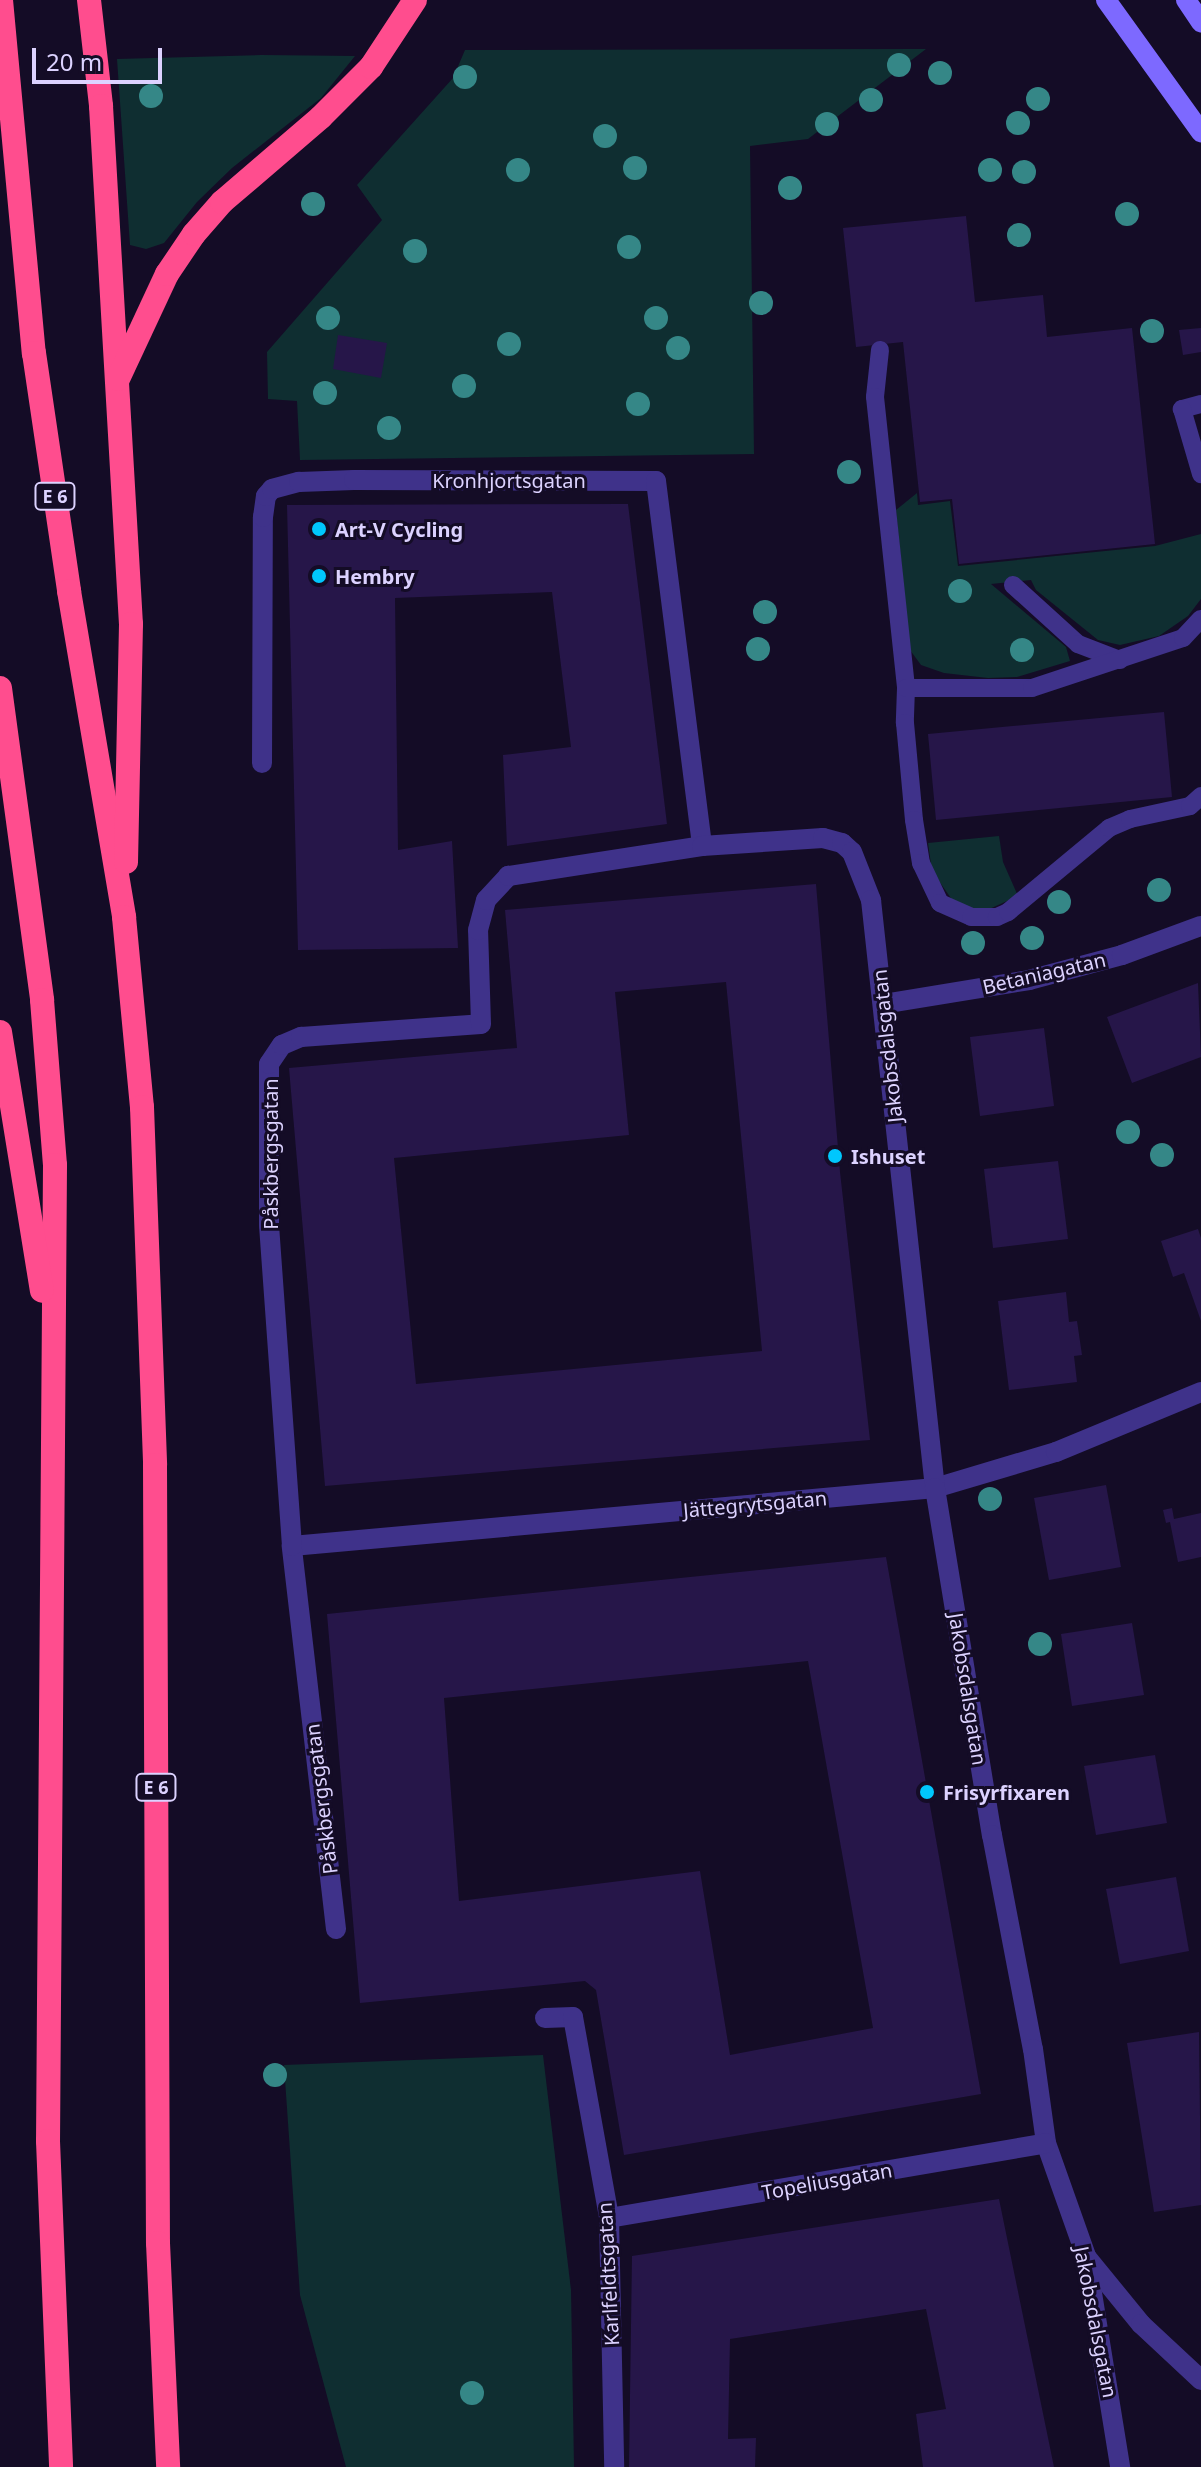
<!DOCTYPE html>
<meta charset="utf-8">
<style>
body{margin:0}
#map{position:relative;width:1201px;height:2467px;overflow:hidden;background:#140c26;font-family:"Noto Sans",sans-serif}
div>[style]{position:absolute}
.green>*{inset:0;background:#0f2e31}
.building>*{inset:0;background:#261649}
.lane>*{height:18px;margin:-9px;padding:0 9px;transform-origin:9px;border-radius:9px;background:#3f328a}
.street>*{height:20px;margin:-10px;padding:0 10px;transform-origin:10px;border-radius:10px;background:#3f328a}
.secondary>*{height:20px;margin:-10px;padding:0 10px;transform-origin:10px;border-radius:10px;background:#7d69ff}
.highway>*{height:24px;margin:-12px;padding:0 12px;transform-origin:12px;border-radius:12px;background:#ff4d8e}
.trees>*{width:24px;height:24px;margin:-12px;border-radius:50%;background:#358787}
.dots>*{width:22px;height:22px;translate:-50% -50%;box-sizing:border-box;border:4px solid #140c26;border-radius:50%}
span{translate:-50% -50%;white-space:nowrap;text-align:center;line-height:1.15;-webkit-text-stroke:6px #140c26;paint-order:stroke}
.shield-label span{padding:2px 6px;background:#140c26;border:2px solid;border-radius:6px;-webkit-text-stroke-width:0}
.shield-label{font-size:18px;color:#dcd2ff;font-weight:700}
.street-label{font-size:20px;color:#dcd2ff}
.poi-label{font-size:20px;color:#dcd2ff;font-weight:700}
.left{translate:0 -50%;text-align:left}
.scale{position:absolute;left:32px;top:48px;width:130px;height:36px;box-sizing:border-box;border:4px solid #dcd2ff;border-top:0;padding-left:10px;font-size:24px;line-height:28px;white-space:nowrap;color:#dcd2ff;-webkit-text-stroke:6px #140c26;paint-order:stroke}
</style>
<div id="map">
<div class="green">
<i style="clip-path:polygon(926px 49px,808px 139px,750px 146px,754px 454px,300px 460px,297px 401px,268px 399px,267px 352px,382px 220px,357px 185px,453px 78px,465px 50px)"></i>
<i style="clip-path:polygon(261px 55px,355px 56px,321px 98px,232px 168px,197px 202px,164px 243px,146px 249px,130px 245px,117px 59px)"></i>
<i style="clip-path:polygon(917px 493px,918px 505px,950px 501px,958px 566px,1155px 546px,1201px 534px,1201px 599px,1188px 616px,1159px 636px,1120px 645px,1098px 640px,1036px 590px,1031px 580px,991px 584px,1066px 647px,1070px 661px,1017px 677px,988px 678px,944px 673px,921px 665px,910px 650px,896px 510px)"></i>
<i style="clip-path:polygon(999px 836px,1003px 862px,1018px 896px,985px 911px,955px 904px,932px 871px,928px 843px)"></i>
<i style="clip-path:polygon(543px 2055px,571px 2290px,574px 2467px,346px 2467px,300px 2295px,284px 2065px)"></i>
</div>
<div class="building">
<i style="clip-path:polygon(966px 216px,975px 302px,1043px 295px,1047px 337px,1132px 328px,1155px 544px,959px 564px,952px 499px,920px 502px,903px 342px,856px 347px,843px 228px)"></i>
<i style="clip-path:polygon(1201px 328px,1201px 352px,1183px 355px,1179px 330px)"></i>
<i style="clip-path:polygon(338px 335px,387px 343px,381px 378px,333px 369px)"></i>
<i style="clip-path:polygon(628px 504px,667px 824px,507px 846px,503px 755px,571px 747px,552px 592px,395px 598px,398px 850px,452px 841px,458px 948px,298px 950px,287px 505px)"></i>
<i style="clip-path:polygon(1164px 712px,1172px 797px,936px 820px,928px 734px)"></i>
<i style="clip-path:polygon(evenodd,816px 884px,840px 1172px,870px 1440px,325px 1486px,289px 1068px,517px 1048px,505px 910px,816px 884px,726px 982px,762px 1351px,416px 1384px,394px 1158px,629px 1135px,615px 992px,726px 982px)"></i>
<i style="clip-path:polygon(1198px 983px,1201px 1057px,1132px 1083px,1107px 1017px)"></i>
<i style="clip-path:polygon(1044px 1028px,1054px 1106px,980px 1116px,970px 1037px)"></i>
<i style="clip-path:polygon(1058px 1161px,1068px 1239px,993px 1248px,984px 1169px)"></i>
<i style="clip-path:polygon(1198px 1229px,1201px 1238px,1201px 1321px,1184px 1273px,1173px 1277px,1161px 1241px)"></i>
<i style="clip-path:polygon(1066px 1292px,1069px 1322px,1077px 1321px,1082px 1355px,1074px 1356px,1077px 1382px,1009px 1390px,998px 1301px)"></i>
<i style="clip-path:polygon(1106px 1485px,1121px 1567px,1049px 1580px,1034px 1498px)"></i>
<i style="clip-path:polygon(1172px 1508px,1174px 1519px,1201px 1513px,1201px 1557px,1178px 1562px,1170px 1522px,1166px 1523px,1163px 1510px)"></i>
<i style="clip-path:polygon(evenodd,886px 1557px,981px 2094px,624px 2155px,596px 1990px,585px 1981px,360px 2003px,327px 1614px,886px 1557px,808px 1661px,873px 2028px,730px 2055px,700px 1871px,459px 1901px,444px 1698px,808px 1661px)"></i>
<i style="clip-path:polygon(1132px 1623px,1144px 1695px,1072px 1706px,1061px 1634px)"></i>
<i style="clip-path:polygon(1155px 1755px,1167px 1823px,1096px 1835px,1084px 1766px)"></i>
<i style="clip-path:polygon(1176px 1877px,1189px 1951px,1120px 1964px,1106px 1889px)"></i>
<i style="clip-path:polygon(1199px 2032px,1201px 2205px,1154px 2212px,1127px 2043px)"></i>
<i style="clip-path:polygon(999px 2199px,1054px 2467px,923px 2467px,916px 2414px,946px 2409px,926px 2309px,730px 2339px,728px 2439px,756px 2438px,755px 2467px,629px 2467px,632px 2256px)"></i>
</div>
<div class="lane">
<i style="left:880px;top:350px;width:47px;rotate:96.1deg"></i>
<i style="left:875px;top:397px;width:293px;rotate:83.9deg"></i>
<i style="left:906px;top:688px;width:35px;rotate:92deg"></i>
<i style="left:905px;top:723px;width:97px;rotate:84.7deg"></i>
<i style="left:914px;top:820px;width:44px;rotate:80.8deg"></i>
<i style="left:921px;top:863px;width:44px;rotate:64.6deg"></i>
<i style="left:940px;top:903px;width:34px;rotate:24deg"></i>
<i style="left:971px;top:917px;width:26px"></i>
<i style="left:997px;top:917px;width:12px;rotate:-24deg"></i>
<i style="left:1008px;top:912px;width:131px;rotate:-39.7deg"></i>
<i style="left:1109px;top:828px;width:23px;rotate:-23deg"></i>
<i style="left:1130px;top:819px;width:61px;rotate:-12.2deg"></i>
<i style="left:1190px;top:806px;width:15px;rotate:-42deg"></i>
<i style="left:1201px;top:404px;width:20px;rotate:165deg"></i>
<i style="left:1182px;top:409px;width:68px;rotate:73.7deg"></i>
<i style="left:1013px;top:585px;width:88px;rotate:42.2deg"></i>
<i style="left:1078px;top:644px;width:45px;rotate:20.9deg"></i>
<i style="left:906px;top:688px;width:126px"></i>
<i style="left:1032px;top:688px;width:159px;rotate:-18.3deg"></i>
<i style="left:1183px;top:638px;width:26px;rotate:-47deg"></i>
</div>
<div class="street">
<i style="left:262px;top:763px;width:246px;rotate:-89.8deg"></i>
<i style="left:263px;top:517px;width:21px;rotate:-82deg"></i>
<i style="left:266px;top:496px;width:9px;rotate:-49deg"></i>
<i style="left:272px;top:489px;width:28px;rotate:-15deg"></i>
<i style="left:299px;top:482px;width:55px;rotate:-2.1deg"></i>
<i style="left:354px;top:480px;width:302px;rotate:0.2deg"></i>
<i style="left:656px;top:481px;width:368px;rotate:82.8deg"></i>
<i style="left:883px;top:1004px;width:148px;rotate:-9.3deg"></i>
<i style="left:1029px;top:980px;width:96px;rotate:-15deg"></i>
<i style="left:1122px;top:955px;width:84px;rotate:-20.2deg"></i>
<i style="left:292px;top:1546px;width:646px;rotate:-5.15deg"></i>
<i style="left:935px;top:1488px;width:126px;rotate:-16.6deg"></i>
<i style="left:1056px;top:1452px;width:157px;rotate:-22.5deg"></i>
<i style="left:336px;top:1929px;width:386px;rotate:-96.6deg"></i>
<i style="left:292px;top:1546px;width:322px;rotate:-94.1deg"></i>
<i style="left:269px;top:1225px;width:161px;rotate:-90deg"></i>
<i style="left:269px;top:1064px;width:23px;rotate:-56deg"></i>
<i style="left:282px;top:1045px;width:21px;rotate:-23deg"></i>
<i style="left:301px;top:1037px;width:180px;rotate:-4.1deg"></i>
<i style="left:481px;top:1024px;width:94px;rotate:-91.8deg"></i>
<i style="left:478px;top:930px;width:31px;rotate:-75deg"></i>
<i style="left:486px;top:900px;width:33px;rotate:-47deg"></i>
<i style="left:508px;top:876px;width:196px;rotate:-8.8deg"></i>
<i style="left:702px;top:846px;width:121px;rotate:-3.8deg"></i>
<i style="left:823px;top:838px;width:20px;rotate:15deg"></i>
<i style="left:842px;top:843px;width:13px;rotate:42deg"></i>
<i style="left:852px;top:852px;width:52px;rotate:68.4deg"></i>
<i style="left:871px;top:900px;width:591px;rotate:83.79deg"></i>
<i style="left:935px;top:1488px;width:352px;rotate:80.7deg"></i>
<i style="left:992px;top:1835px;width:218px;rotate:79.2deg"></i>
<i style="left:1033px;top:2049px;width:95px;rotate:82.1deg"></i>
<i style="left:1046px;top:2143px;width:120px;rotate:70.5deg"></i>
<i style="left:1086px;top:2256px;width:214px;rotate:80.8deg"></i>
<i style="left:545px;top:2018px;width:28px;rotate:-2deg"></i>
<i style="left:573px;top:2017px;width:204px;rotate:79.8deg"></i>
<i style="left:609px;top:2218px;width:249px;rotate:88.8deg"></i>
<i style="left:609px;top:2218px;width:443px;rotate:-9.7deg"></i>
<i style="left:1088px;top:2259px;width:84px;rotate:50.8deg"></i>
<i style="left:1141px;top:2324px;width:82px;rotate:43deg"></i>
</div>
<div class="secondary">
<i style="left:1106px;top:0;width:163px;rotate:54.3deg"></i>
<i style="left:1186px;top:0;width:27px;rotate:56deg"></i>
</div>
<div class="highway">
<i style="left:1px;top:0;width:355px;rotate:84.7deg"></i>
<i style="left:34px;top:353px;width:241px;rotate:81.6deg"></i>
<i style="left:69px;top:591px;width:331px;rotate:80.4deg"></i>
<i style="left:124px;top:917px;width:191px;rotate:84.6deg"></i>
<i style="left:142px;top:1107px;width:358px;rotate:87.9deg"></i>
<i style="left:155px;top:1465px;width:778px;rotate:89.78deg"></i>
<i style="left:158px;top:2243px;width:224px;rotate:87.4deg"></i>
<i style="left:89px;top:0;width:107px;rotate:83.5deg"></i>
<i style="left:101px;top:106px;width:519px;rotate:86.69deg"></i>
<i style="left:131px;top:624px;width:238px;rotate:91.2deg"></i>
<i style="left:118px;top:379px;width:116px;rotate:-65deg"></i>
<i style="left:167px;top:274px;width:48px;rotate:-56deg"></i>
<i style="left:194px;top:234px;width:43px;rotate:-48.8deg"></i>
<i style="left:222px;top:202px;width:130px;rotate:-40.6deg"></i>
<i style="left:321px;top:117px;width:71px;rotate:-45deg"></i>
<i style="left:371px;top:67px;width:80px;rotate:-56.7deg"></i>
<i style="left:0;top:688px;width:315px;rotate:82.3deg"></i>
<i style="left:42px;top:1000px;width:166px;rotate:85.5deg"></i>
<i style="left:55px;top:1165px;width:976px;rotate:90.41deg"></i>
<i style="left:48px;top:2141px;width:326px;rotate:87.7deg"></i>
<i style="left:0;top:1032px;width:262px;rotate:80.8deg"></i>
</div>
<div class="trees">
<i style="left:899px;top:65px"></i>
<i style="left:940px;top:73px"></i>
<i style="left:465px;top:77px"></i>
<i style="left:151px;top:96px"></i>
<i style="left:1038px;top:99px"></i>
<i style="left:871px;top:100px"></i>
<i style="left:1018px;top:123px"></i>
<i style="left:827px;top:124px"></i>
<i style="left:605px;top:136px"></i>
<i style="left:635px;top:168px"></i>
<i style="left:518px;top:170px"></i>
<i style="left:990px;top:170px"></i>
<i style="left:1024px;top:172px"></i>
<i style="left:790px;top:188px"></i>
<i style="left:313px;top:204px"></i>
<i style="left:1127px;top:214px"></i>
<i style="left:1019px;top:235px"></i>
<i style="left:629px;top:247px"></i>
<i style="left:415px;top:251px"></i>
<i style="left:761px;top:303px"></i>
<i style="left:328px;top:318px"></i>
<i style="left:656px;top:318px"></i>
<i style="left:1152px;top:331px"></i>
<i style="left:509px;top:344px"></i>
<i style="left:678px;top:348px"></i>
<i style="left:464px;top:386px"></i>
<i style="left:325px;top:393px"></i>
<i style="left:638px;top:404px"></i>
<i style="left:389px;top:428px"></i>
<i style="left:849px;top:472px"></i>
<i style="left:960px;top:591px"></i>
<i style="left:765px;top:612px"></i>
<i style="left:758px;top:649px"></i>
<i style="left:1022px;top:650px"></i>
<i style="left:1159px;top:890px"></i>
<i style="left:1059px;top:902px"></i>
<i style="left:1032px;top:938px"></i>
<i style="left:973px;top:943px"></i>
<i style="left:1128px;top:1132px"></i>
<i style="left:1162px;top:1155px"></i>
<i style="left:990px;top:1499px"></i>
<i style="left:1040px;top:1644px"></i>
<i style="left:275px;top:2075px"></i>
<i style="left:472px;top:2393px"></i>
</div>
<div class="dots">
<i style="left:319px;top:529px;background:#00c7fd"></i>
<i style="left:319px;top:576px;background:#00c7fd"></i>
<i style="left:835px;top:1156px;background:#00c7fd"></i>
<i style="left:927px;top:1792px;background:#00c7fd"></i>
</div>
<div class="shield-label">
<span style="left:55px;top:496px">E 6</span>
<span style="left:156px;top:1787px">E 6</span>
</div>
<div class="street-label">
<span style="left:509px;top:480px">Kronhjortsgatan</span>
<span style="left:1044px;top:973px;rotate:-13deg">Betaniagatan</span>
<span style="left:887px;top:1046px;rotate:-96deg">Jakobsdalsgatan</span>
<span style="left:270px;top:1154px;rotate:-90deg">Påskbergsgatan</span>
<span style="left:755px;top:1504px;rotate:-5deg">Jättegrytsgatan</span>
<span style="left:968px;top:1689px;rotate:81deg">Jakobsdalsgatan</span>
<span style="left:321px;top:1799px;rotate:-97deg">Påskbergsgatan</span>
<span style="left:827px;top:2181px;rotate:-10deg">Topeliusgatan</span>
<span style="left:608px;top:2274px;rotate:-93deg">Karlfeldtsgatan</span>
<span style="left:1096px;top:2322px;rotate:79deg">Jakobsdalsgatan</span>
</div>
<div class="poi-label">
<span class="left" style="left:335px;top:529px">Art-V Cycling</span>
<span class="left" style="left:335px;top:576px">Hembry</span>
<span class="left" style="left:851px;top:1156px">Ishuset</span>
<span class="left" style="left:943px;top:1792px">Frisyrfixaren</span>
</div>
<div class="scale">20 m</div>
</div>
